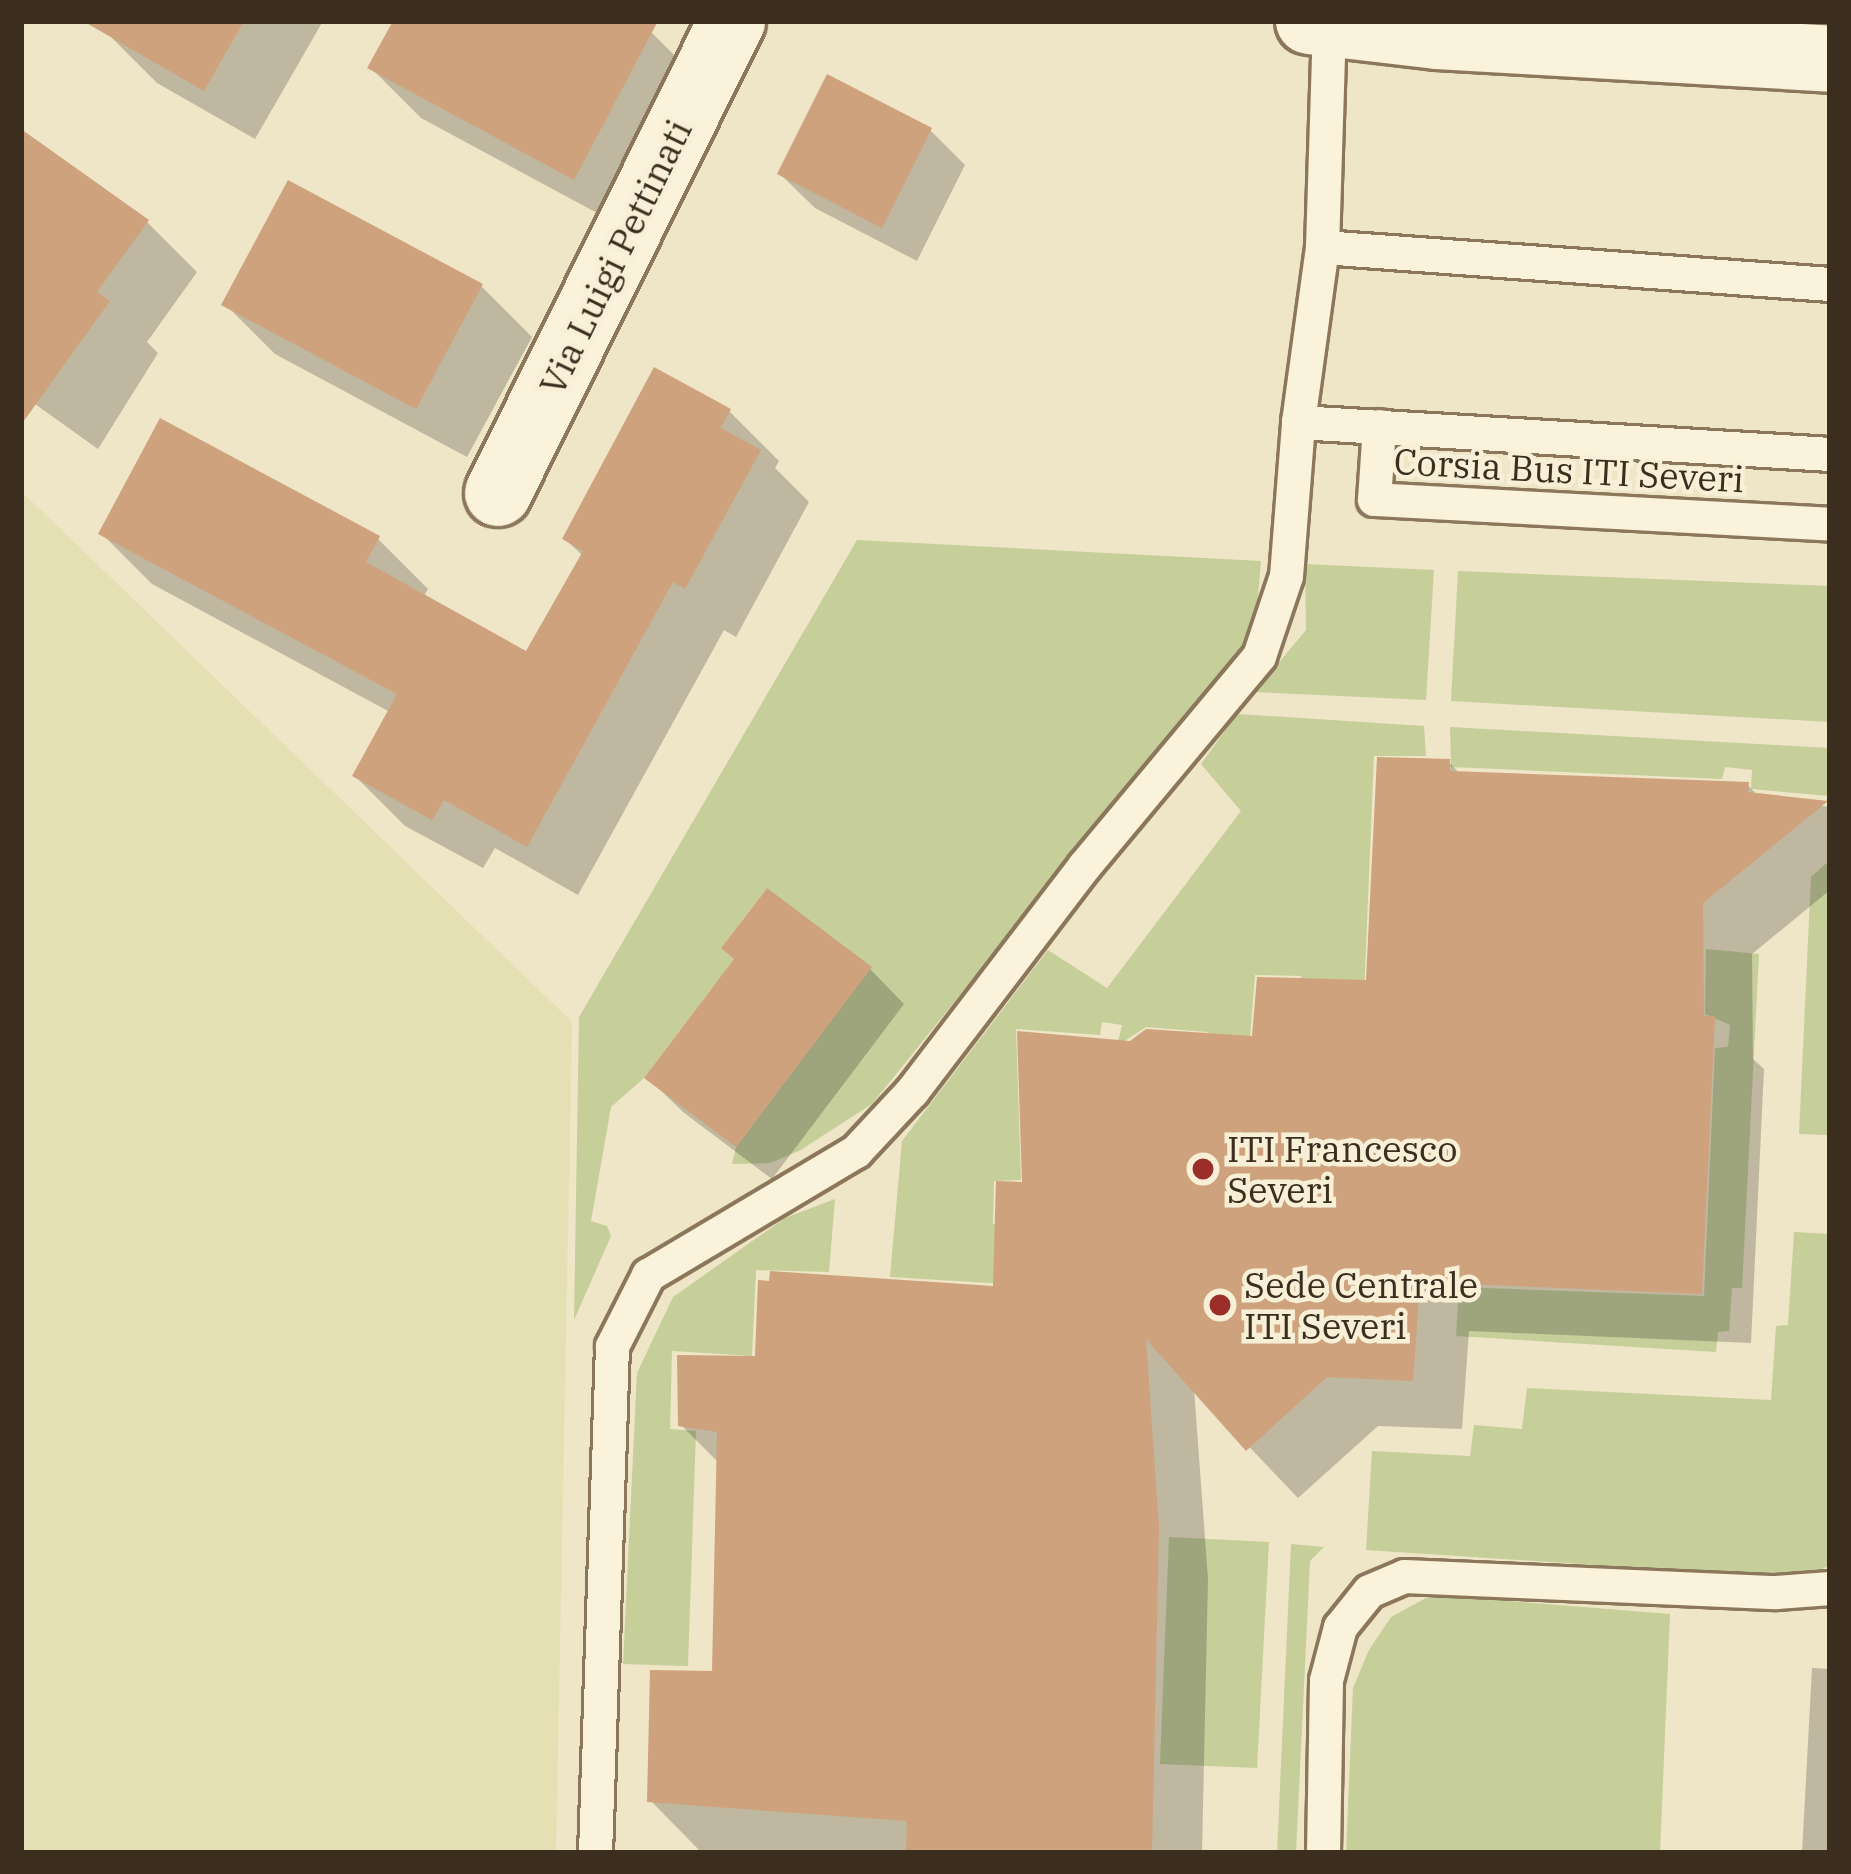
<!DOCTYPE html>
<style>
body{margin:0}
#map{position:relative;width:1851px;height:1874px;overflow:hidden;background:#efe5c7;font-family:"IBM Plex Serif",serif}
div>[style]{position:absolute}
.farmland>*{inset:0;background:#e5dfb4}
.green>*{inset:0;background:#c6ce9a}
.shadow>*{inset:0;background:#0003}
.building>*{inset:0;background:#cea27c}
.roads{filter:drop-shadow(3px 0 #8c775b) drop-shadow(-3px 0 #8c775b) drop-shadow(0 3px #8c775b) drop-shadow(0 -3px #8c775b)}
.lane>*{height:33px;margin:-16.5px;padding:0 16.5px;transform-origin:16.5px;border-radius:16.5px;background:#faf2da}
.street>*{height:66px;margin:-33px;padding:0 33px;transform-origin:33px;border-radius:33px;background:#faf2da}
.dots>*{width:33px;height:33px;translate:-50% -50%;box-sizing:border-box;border:6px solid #f7efd6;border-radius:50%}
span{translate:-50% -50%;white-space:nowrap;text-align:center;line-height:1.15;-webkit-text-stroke:9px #f7efd6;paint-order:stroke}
.street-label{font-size:36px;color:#3c2e1f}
.poi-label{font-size:36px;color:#3c2e1f}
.left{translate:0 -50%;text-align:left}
.frame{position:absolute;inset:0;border:24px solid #3c2e1f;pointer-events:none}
</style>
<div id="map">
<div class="farmland">
<i style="clip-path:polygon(21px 491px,572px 1022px,556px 1853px,21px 1853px)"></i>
</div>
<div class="green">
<i style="clip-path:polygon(857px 540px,1261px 561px,1256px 620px,1245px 642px,872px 1104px,799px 1151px,770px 1163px,732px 1164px,736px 1147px,871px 967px,766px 889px,721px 948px,772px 988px,753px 1013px,715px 984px,644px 1078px,611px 1107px,591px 1221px,607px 1226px,611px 1236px,574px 1320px,579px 1017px)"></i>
<i style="clip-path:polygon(1305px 564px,1434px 570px,1426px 700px,1254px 692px,1306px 630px)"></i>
<i style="clip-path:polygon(1458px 571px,1830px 586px,1830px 722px,1451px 701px)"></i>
<i style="clip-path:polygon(1237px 714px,1424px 726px,1426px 756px,1374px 756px,1364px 995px,1305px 1045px,1301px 976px,1255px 975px,1249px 1050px,1226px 1050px,1207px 1032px,1146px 1027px,1117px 1046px,1122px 1025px,1102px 1022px,1100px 1035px,1016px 1029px,1021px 1180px,994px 1181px,993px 1224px,1025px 1227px,1006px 1284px,890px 1277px,902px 1141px,1048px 950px,1107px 988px,1241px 811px,1201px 764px)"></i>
<i style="clip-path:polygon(1450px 727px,1830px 748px,1830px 796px,1751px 789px,1752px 770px,1725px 767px,1722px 779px,1451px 767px)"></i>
<i style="clip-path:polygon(1830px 860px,1830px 1135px,1799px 1134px,1811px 877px)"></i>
<i style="clip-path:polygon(1706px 949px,1759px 954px,1742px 1288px,1732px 1288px,1729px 1331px,1718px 1332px,1716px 1352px,1456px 1336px,1459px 1287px,1704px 1296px,1715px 1048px,1728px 1047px,1730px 1025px,1705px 1014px)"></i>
<i style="clip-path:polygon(835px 1199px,829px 1272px,756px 1270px,752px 1356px,672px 1351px,670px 1429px,696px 1431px,688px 1666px,623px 1664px,637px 1373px,673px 1297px,785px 1218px)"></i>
<i style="clip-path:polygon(1794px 1232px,1830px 1234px,1830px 1565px,1812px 1574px,1762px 1576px,1366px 1550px,1372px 1451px,1470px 1456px,1474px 1425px,1522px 1429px,1527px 1388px,1771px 1400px,1776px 1326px,1788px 1325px)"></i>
<i style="clip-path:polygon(1169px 1537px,1269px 1542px,1257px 1768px,1160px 1764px)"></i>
<i style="clip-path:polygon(1291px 1544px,1324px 1547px,1310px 1561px,1296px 1853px,1277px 1853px)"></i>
<i style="clip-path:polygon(1459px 1597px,1670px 1614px,1660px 1853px,1346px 1853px,1353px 1688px,1369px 1650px,1391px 1617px,1426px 1598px)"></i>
</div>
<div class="shadow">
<i style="clip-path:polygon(114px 21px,323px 21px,255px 139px,157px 83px,107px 33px)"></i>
<i style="clip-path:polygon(396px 21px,630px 21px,652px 33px,702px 83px,625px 228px,421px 118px,371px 68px)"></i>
<i style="clip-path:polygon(829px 78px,931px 131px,965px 165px,917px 261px,815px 208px,780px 174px)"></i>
<i style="clip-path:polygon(21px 133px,147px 222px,197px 272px,147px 342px,158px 353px,98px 449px,21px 394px)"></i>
<i style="clip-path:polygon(481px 286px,532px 337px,467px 457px,275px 354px,225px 304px)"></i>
<i style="clip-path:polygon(729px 411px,779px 461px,775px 468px,809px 502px,736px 637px,724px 630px,578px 895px,495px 848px,483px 868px,405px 826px,355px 776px,390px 712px,152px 584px,102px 534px,378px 539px,428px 589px,423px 598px,527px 655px,583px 556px,565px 539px)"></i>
<i style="clip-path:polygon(1449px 762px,1461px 775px,1748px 785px,1758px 796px,1830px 807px,1830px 890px,1752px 954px,1753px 1059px,1764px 1069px,1751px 1343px,1469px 1331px,1462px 1429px,1378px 1426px,1298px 1498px,1194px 1389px,1208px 1579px,1202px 1853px,700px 1851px,650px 1800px,714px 1674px,719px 1463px,681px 1425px,758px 1359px,996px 1290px,1025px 1185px,1131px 1044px,1255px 1040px,1369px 983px)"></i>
<i style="clip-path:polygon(870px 969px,904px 1004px,772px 1179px,683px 1112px,648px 1078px)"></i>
<i style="clip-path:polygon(1812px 1668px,1830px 1669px,1830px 1853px,1802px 1853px)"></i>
</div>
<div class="building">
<i style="clip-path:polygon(83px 21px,244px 21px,204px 91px)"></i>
<i style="clip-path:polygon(393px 21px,658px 21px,574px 180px,367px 68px)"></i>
<i style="clip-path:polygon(827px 74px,932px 128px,882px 228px,777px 174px)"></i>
<i style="clip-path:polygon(21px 129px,149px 220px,97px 292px,110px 301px,21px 425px)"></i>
<i style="clip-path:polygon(288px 180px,483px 284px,416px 409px,221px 305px)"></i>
<i style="clip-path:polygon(654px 367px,731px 409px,721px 428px,761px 450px,685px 589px,673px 582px,527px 847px,444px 800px,432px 820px,352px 776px,397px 694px,98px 534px,160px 418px,380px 536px,366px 562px,526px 651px,583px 551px,562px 539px)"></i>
<i style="clip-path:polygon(1377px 757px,1450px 759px,1450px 771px,1749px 782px,1748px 792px,1828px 801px,1703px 903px,1704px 1016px,1715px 1016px,1702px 1294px,1420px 1282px,1413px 1381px,1327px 1377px,1246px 1451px,1146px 1339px,1159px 1527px,1152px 1853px,906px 1853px,907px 1821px,647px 1802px,650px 1670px,712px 1671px,717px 1432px,678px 1426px,677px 1355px,755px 1356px,758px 1280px,769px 1281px,770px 1271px,993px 1286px,996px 1181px,1022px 1182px,1017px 1031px,1130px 1041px,1146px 1029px,1252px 1036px,1257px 977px,1366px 980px)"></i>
<i style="clip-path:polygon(767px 888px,872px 967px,736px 1147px,644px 1078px,734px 959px,721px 948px)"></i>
</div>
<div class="roads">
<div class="lane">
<i style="left:1322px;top:247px;width:509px;rotate:4.17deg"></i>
<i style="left:1298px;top:422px;width:533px;rotate:3.44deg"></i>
<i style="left:1379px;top:426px;width:73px;rotate:93.9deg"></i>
<i style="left:1374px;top:499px;width:457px;rotate:3.1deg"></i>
<i style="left:595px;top:1853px;width:507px;rotate:-88.08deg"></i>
<i style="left:612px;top:1346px;width:80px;rotate:-63.1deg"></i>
<i style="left:648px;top:1275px;width:242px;rotate:-30.8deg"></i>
<i style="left:856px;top:1151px;width:82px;rotate:-47deg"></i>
<i style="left:912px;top:1091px;width:283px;rotate:-52.6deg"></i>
<i style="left:1084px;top:866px;width:273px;rotate:-50.2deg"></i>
<i style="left:1259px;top:656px;width:84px;rotate:-71.4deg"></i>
<i style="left:1286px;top:576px;width:154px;rotate:-85.5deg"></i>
<i style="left:1298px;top:422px;width:177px;rotate:-82.2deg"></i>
<i style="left:1322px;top:247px;width:224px;rotate:-88.2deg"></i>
<i style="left:1323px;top:1853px;width:173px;rotate:-89deg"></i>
<i style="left:1326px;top:1680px;width:55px;rotate:-75.2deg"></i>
<i style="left:1340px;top:1627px;width:46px;rotate:-51.1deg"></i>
<i style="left:1369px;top:1591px;width:38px;rotate:-23deg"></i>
<i style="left:1404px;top:1576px;width:372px;rotate:2.5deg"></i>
<i style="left:1776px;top:1592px;width:54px;rotate:-4.2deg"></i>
</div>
<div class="street">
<i style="left:1309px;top:21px;width:129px;rotate:6.7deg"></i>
<i style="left:1437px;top:36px;width:394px;rotate:3.3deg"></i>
<i style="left:498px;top:493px;width:527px;rotate:-63.63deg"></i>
</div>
</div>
<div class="dots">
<i style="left:1203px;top:1169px;background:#9c2e2a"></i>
<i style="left:1220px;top:1305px;background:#9c2e2a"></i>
</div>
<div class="street-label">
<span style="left:615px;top:257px;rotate:-64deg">Via Luigi Pettinati</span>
<span style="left:1569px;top:470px;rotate:3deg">Corsia Bus ITI Severi</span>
</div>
<div class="poi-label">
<span class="left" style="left:1227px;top:1169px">ITI Francesco<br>Severi</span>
<span class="left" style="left:1244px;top:1305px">Sede Centrale<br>ITI Severi</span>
</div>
<div class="frame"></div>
</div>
